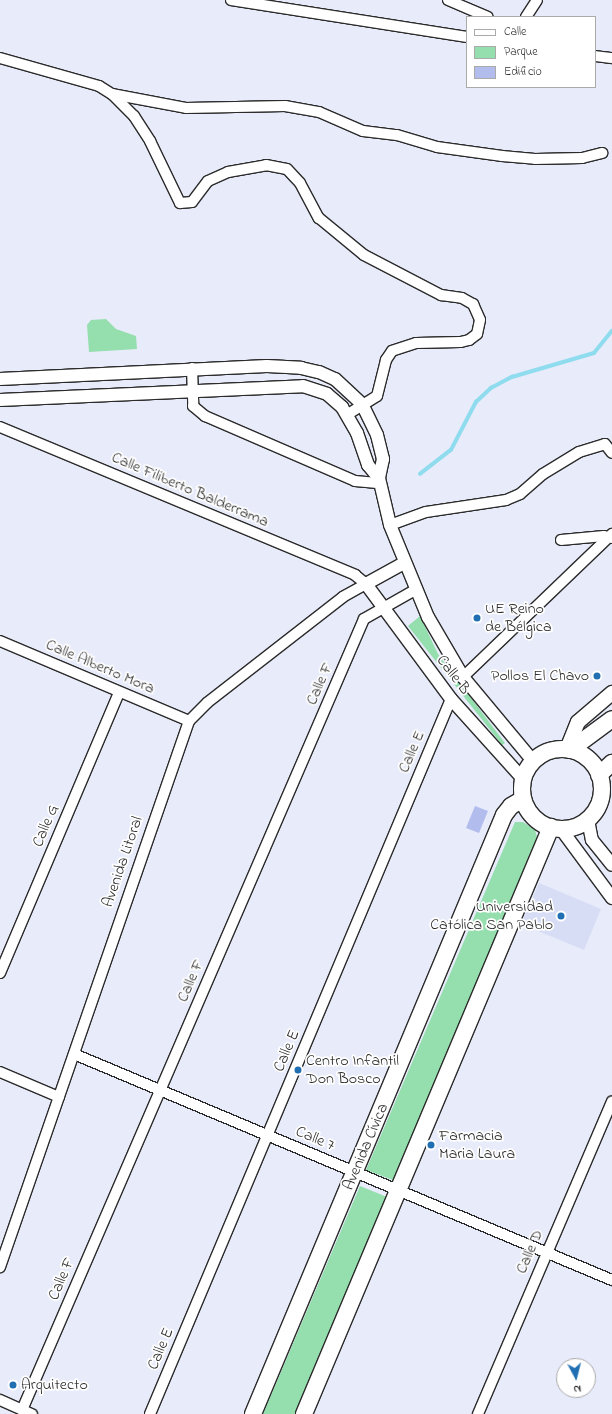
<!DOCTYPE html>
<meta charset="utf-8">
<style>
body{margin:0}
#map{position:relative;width:612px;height:1414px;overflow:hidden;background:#e8ebfa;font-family:"Indie Flower",sans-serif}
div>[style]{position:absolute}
.built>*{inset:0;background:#d8ddf6}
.green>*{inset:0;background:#95dead}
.stream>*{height:3.5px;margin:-1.75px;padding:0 1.75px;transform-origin:1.75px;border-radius:1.75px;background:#8edcee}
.building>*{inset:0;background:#b2bdee}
.roads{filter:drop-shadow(1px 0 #2b2b2b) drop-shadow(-1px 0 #2b2b2b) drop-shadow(0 1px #2b2b2b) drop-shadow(0 -1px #2b2b2b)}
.minor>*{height:10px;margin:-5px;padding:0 5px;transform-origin:5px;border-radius:5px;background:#fff}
.tertiary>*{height:12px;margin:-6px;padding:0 6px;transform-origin:6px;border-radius:6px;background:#fff}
.secondary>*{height:14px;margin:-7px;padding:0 7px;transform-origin:7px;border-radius:7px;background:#fff}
.primary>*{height:16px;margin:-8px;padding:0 8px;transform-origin:8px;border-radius:8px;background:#fff}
.primary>.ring{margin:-8px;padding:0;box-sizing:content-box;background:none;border:16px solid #fff;border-radius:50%}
.dots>*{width:11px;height:11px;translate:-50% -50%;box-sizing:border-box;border:2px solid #fff;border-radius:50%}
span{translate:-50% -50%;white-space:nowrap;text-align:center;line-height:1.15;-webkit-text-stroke:3.5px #fff;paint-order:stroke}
.street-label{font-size:16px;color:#2b2b2b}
.poi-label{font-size:16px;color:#2b2b2b}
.left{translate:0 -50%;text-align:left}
.right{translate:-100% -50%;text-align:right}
.legend{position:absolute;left:466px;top:16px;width:130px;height:72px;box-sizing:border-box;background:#fff;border:1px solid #aaa;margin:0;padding:5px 7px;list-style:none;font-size:12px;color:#2b2b2b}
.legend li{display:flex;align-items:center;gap:8px;height:20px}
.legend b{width:20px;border:1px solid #aaa}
.north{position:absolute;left:556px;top:1358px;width:40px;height:40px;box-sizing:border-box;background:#fff;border:1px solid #aaa;border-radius:50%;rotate:173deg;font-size:11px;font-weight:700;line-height:16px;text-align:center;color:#2b2b2b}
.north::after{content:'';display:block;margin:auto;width:14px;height:18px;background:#1f6fb2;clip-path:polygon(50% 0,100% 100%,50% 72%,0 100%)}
</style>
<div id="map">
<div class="built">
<i style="clip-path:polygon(539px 883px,601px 909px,584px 950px,521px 924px)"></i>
</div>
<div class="green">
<i style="clip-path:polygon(106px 319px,116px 329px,136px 336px,137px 349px,89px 352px,87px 325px,91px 320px)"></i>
<i style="clip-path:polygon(420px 616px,438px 654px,505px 743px,502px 745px,408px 626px)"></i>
<i style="clip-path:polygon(515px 822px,523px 822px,535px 830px,538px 840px,393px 1180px,366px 1170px)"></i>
<i style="clip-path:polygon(360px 1186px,387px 1197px,295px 1414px,263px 1414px)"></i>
</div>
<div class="stream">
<i style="left:420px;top:474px;width:39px;rotate:-38deg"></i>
<i style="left:451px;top:450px;width:54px;rotate:-62.5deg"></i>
<i style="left:476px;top:402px;width:21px;rotate:-43deg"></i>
<i style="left:491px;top:388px;width:24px;rotate:-28deg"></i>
<i style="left:512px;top:377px;width:85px;rotate:-16.3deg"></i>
<i style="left:594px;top:353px;width:28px;rotate:-51deg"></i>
</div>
<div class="building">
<i style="clip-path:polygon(475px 806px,488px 811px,479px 833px,466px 828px)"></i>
</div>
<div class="roads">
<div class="minor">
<i style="left:231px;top:0;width:239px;rotate:8.9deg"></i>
<i style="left:448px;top:0;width:43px;rotate:23deg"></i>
<i style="left:526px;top:17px;width:20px;rotate:-57deg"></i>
<i style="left:595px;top:56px;width:17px;rotate:7deg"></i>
<i style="left:0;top:58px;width:103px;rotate:15.8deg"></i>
<i style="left:99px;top:86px;width:15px;rotate:32deg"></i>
<i style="left:112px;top:94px;width:31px;rotate:45deg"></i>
<i style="left:134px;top:116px;width:30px;rotate:57deg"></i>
<i style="left:150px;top:141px;width:69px;rotate:64.2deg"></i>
<i style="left:180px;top:203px;width:12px;rotate:-5deg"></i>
<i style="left:192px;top:202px;width:26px;rotate:-53deg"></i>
<i style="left:208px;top:181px;width:22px;rotate:-24deg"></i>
<i style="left:228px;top:172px;width:39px;rotate:-10deg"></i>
<i style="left:266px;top:165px;width:21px;rotate:11deg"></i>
<i style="left:287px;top:169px;width:19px;rotate:47deg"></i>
<i style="left:300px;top:183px;width:40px;rotate:62deg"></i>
<i style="left:319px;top:218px;width:58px;rotate:39.4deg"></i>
<i style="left:364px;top:255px;width:87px;rotate:27.5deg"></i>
<i style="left:441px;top:295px;width:21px;rotate:8deg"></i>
<i style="left:462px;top:298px;width:13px;rotate:29deg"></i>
<i style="left:473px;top:304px;width:17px;rotate:66deg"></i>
<i style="left:480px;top:320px;width:14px;rotate:102deg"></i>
<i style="left:477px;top:334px;width:10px;rotate:143deg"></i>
<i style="left:469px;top:340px;width:9px;rotate:167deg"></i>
<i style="left:460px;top:342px;width:44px;rotate:178.7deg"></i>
<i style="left:416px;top:343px;width:25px;rotate:162deg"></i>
<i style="left:392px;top:351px;width:11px;rotate:124deg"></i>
<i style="left:386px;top:360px;width:37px;rotate:104deg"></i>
<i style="left:377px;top:396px;width:34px;rotate:148deg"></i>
<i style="left:112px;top:94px;width:75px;rotate:10.7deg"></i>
<i style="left:186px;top:108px;width:99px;rotate:-1.2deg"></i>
<i style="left:285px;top:106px;width:35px;rotate:10deg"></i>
<i style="left:319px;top:112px;width:48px;rotate:23.4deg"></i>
<i style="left:363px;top:131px;width:34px;rotate:7deg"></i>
<i style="left:397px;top:135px;width:42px;rotate:16.7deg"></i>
<i style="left:437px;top:147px;width:66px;rotate:7.9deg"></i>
<i style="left:502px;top:156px;width:33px;rotate:5deg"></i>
<i style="left:535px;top:159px;width:47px;rotate:-1.2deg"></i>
<i style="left:582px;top:158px;width:21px;rotate:-14deg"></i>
<i style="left:192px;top:368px;width:38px;rotate:88deg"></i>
<i style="left:193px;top:406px;width:16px;rotate:40deg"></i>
<i style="left:205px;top:416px;width:163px;rotate:23.4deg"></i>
<i style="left:355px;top:481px;width:25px;rotate:5deg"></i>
<i style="left:0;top:427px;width:385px;rotate:22.6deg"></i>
<i style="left:355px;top:575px;width:14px;rotate:39deg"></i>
<i style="left:366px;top:584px;width:26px;rotate:151deg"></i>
<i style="left:343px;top:597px;width:172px;rotate:142.1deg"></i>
<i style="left:207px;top:703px;width:25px;rotate:135deg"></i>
<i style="left:189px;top:721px;width:578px;rotate:109.09deg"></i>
<i style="left:390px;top:525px;width:38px;rotate:-20deg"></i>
<i style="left:426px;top:512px;width:81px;rotate:-8.5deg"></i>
<i style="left:506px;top:500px;width:15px;rotate:-23deg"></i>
<i style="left:520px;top:494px;width:30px;rotate:-41deg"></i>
<i style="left:543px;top:474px;width:42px;rotate:-31.4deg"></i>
<i style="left:579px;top:452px;width:27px;rotate:-17deg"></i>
<i style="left:605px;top:444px;width:11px;rotate:52deg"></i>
<i style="left:561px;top:540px;width:43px;rotate:-5.3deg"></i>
<i style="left:604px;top:536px;width:8px;rotate:14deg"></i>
<i style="left:0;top:641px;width:205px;rotate:22.9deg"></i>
<i style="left:463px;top:677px;width:207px;rotate:-43.8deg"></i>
<i style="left:0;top:973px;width:305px;rotate:-67deg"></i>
<i style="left:74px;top:1054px;width:584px;rotate:22.79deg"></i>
<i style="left:0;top:1072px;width:64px;rotate:23deg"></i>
<i style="left:0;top:1400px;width:35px;rotate:24deg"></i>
<i style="left:22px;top:1410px;width:862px;rotate:-66.62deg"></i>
<i style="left:364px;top:619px;width:59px;rotate:-29.6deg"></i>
<i style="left:150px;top:1414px;width:776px;rotate:-67.17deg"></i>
<i style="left:478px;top:1414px;width:340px;rotate:-66.8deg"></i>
</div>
<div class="tertiary">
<i style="left:0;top:379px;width:267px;rotate:-2.8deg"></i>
<i style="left:267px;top:366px;width:34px;rotate:3deg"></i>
<i style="left:301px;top:368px;width:18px;rotate:13deg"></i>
<i style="left:319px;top:372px;width:17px;rotate:24deg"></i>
<i style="left:335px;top:379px;width:37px;rotate:43deg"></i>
<i style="left:362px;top:404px;width:34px;rotate:64deg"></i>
<i style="left:377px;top:435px;width:25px;rotate:76deg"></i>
<i style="left:383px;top:459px;width:19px;rotate:102deg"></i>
<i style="left:379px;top:478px;width:48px;rotate:76.8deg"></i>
<i style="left:390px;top:525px;width:100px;rotate:67.6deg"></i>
<i style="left:428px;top:617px;width:69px;rotate:59.7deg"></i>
<i style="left:463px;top:677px;width:109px;rotate:50.2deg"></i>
<i style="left:0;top:400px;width:303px;rotate:-2.6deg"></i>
<i style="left:303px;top:386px;width:25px;rotate:18deg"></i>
<i style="left:327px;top:394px;width:20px;rotate:41deg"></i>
<i style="left:342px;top:407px;width:30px;rotate:60deg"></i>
<i style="left:357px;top:433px;width:34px;rotate:71deg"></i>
<i style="left:368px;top:465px;width:17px;rotate:50deg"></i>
<i style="left:404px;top:563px;width:43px;rotate:151.1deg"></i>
<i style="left:366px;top:584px;width:143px;rotate:53.5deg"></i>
<i style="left:451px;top:699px;width:108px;rotate:48deg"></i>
<i style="left:588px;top:820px;width:20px;rotate:79deg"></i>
<i style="left:592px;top:840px;width:32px;rotate:51deg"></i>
<i style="left:561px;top:829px;width:86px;rotate:53.5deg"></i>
</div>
<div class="secondary">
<i style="left:567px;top:749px;width:29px;rotate:-68deg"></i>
<i style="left:578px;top:722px;width:45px;rotate:-40.5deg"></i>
</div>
<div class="primary">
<i class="ring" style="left:522px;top:749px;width:64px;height:64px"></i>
<i style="left:570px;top:750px;width:52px;rotate:-36.4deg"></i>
<i style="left:599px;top:775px;width:18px;rotate:-43deg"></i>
<i style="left:253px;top:1414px;width:649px;rotate:-67.26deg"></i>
<i style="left:504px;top:815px;width:11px;rotate:-52deg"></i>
<i style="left:511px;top:806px;width:14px;rotate:-30deg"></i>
<i style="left:304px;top:1414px;width:637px;rotate:-67.18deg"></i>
</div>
</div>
<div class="dots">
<i style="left:477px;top:618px;background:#1f6fb2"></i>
<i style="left:597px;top:676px;background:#1f6fb2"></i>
<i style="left:561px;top:916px;background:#1f6fb2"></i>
<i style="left:298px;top:1070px;background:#1f6fb2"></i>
<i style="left:431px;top:1145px;background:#1f6fb2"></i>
<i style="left:13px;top:1385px;background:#1f6fb2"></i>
</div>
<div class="street-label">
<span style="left:190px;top:490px;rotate:23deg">Calle Filiberto Balderrama</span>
<span style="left:100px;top:667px;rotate:23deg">Calle Alberto Mora</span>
<span style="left:453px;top:675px;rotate:53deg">Calle B</span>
<span style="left:320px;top:684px;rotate:-67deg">Calle F</span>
<span style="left:412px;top:752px;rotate:-67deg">Calle E</span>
<span style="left:46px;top:826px;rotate:-67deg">Calle G</span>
<span style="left:123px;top:862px;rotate:-71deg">Avenida Litoral</span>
<span style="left:191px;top:981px;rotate:-67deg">Calle F</span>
<span style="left:287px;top:1051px;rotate:-67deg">Calle E</span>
<span style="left:315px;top:1139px;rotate:23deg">Calle 7</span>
<span style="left:366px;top:1147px;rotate:-67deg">Avenida Cívica</span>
<span style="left:530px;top:1252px;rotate:-67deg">Calle D</span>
<span style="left:62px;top:1279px;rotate:-67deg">Calle F</span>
<span style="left:161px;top:1349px;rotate:-67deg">Calle E</span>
</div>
<div class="poi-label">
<span class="left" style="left:485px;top:618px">UE Reino<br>de Bélgica</span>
<span class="right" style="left:589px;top:676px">Pollos El Chavo</span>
<span class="right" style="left:553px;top:916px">Universidad<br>Católica San Pablo</span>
<span class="left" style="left:306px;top:1070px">Centro Infantil<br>Don Bosco</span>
<span class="left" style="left:439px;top:1145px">Farmacia<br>Maria Laura</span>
<span class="left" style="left:21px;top:1385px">Arquitecto</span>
</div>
<ul class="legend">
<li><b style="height:5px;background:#fff"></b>Calle</li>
<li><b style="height:11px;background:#95dead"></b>Parque</li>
<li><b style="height:11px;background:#b2bdee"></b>Edificio</li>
</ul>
<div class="north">N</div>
</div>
